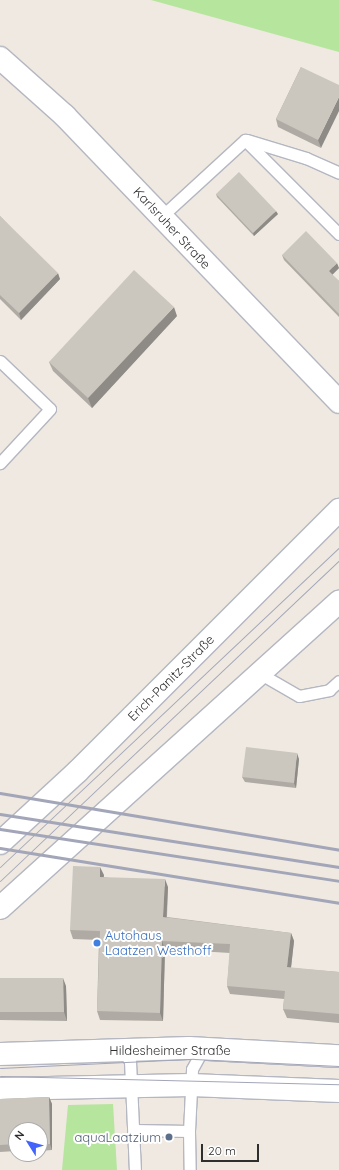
<!DOCTYPE html>
<meta charset="utf-8">
<style>
body{margin:0}
#map{position:relative;width:339px;height:1170px;overflow:hidden;background:#efe9e1;font-family:Quicksand,sans-serif}
div>[style]{position:absolute}
.green>*{inset:0;background:#b6e59e}
.roads{filter:drop-shadow(1px 0 #b4b7c1) drop-shadow(-1px 0 #b4b7c1) drop-shadow(0 1px #b4b7c1) drop-shadow(0 -1px #b4b7c1)}
.lane>*{height:11px;margin:-5.5px;padding:0 5.5px;transform-origin:5.5px;border-radius:5.5px;background:#fff}
.secondary>*{height:22px;margin:-11px;padding:0 11px;transform-origin:11px;border-radius:11px;background:#fff}
.tram>*{height:1px;margin:-0.5px;padding:0 0.5px;transform-origin:0.5px;border-radius:0.5px;background:#a3a6b8}
.rail>*{height:3px;margin:-1.5px;padding:0 1.5px;transform-origin:1.5px;border-radius:1.5px;background:#a3a6b8}
.wall>*{inset:0;background:#afaba4}
.shaded-wall>*{inset:0;background:#8e8b86}
.building>*{inset:0;background:#cbc7bf}
.dots>*{width:11px;height:11px;translate:-50% -50%;box-sizing:border-box;border:2px solid #fff;border-radius:50%}
span{translate:-50% -50%;white-space:nowrap;text-align:center;line-height:1.15;-webkit-text-stroke:4px #fff;paint-order:stroke}
.street-label{font-size:13px;color:#2e2e2e}
.shop-label{font-size:13px;color:#366cbe}
.left{translate:0 -50%;text-align:left}
.service-label{font-size:13px;color:#4e5e75}
.right{translate:-100% -50%;text-align:right}
.north{position:absolute;left:8px;top:1122px;width:40px;height:40px;box-sizing:border-box;background:#fff;border:1px solid #ababab;border-radius:50%;rotate:307deg;font-size:11px;font-weight:700;line-height:16px;text-align:center;color:#2e2e2e}
.north::after{content:'';display:block;margin:auto;width:14px;height:18px;background:#4264fb;clip-path:polygon(50% 0,100% 100%,50% 72%,0 100%)}
.scale{position:absolute;left:201px;top:1144px;width:58px;height:18px;box-sizing:border-box;border:2px solid #2e2e2e;border-top:0;padding-left:5px;font-size:12px;line-height:14px;white-space:nowrap;color:#2e2e2e;-webkit-text-stroke:3px #fff;paint-order:stroke}
</style>
<div id="map">
<div class="green">
<i style="clip-path:polygon(151px 0,339px 0,339px 52px)"></i>
<i style="clip-path:polygon(113px 1104px,117px 1170px,62px 1170px,68px 1105px)"></i>
</div>
<div class="roads">
<div class="lane">
<i style="left:245px;top:140px;width:133px;rotate:45deg"></i>
<i style="left:247px;top:140px;width:62px;rotate:17deg"></i>
<i style="left:306px;top:158px;width:36px;rotate:24deg"></i>
<i style="left:162px;top:216px;width:113px;rotate:-42.5deg"></i>
<i style="left:0;top:361px;width:69px;rotate:43.8deg"></i>
<i style="left:50px;top:409px;width:74px;rotate:132.8deg"></i>
<i style="left:259px;top:673px;width:46px;rotate:29.9deg"></i>
<i style="left:299px;top:696px;width:31px;rotate:-11deg"></i>
<i style="left:329px;top:690px;width:13px;rotate:-42deg"></i>
<i style="left:122px;top:1050px;width:14px;rotate:54deg"></i>
<i style="left:130px;top:1061px;width:109px;rotate:87.4deg"></i>
<i style="left:134px;top:1130px;width:55px;rotate:1deg"></i>
<i style="left:189px;top:1131px;width:39px;rotate:89deg"></i>
<i style="left:189px;top:1131px;width:62px;rotate:-87.2deg"></i>
<i style="left:192px;top:1069px;width:23px;rotate:-61deg"></i>
</div>
<div class="secondary">
<i style="left:0;top:58px;width:87px;rotate:41.7deg"></i>
<i style="left:65px;top:116px;width:396px;rotate:46.2deg"></i>
<i style="left:0;top:843px;width:105px;rotate:-42.7deg"></i>
<i style="left:77px;top:772px;width:371px;rotate:-45deg"></i>
<i style="left:0;top:908px;width:457px;rotate:-42.1deg"></i>
<i style="left:0;top:1054px;width:189px;rotate:-1.8deg"></i>
<i style="left:189px;top:1048px;width:150px;rotate:3.1deg"></i>
<i style="left:0;top:1089px;width:191px;rotate:-1.2deg"></i>
<i style="left:191px;top:1085px;width:148px;rotate:2.3deg"></i>
</div>
</div>
<div class="tram">
<i style="left:0;top:867px;width:466px;rotate:-43.3deg"></i>
<i style="left:0;top:881px;width:467px;rotate:-43.4deg"></i>
<i style="left:0;top:1068px;width:194px;rotate:-2.7deg"></i>
<i style="left:194px;top:1059px;width:145px;rotate:2.8deg"></i>
<i style="left:0;top:1076px;width:339px;rotate:1.4deg"></i>
</div>
<div class="rail">
<i style="left:0;top:793px;width:344px;rotate:9.5deg"></i>
<i style="left:0;top:814px;width:343px;rotate:8.9deg"></i>
<i style="left:0;top:829px;width:343px;rotate:8.7deg"></i>
<i style="left:0;top:848px;width:343px;rotate:9.2deg"></i>
</div>
<div class="wall">
<i style="clip-path:polygon(301px 67px,321px 148px,278px 127px,276px 119px)"></i>
<i style="clip-path:polygon(216px 194px,278px 214px,254px 236px,217px 197px)"></i>
<i style="clip-path:polygon(0 216px,60px 279px,21px 320px,0 299px)"></i>
<i style="clip-path:polygon(282px 255px,339px 268px,332px 275px,339px 281px,339px 317px,284px 260px)"></i>
<i style="clip-path:polygon(177px 316px,92px 408px,53px 371px,49px 362px)"></i>
<i style="clip-path:polygon(299px 759px,296px 788px,245px 782px,242px 777px)"></i>
<i style="clip-path:polygon(104px 875px,103px 877px,168px 887px,167px 917px,291px 933px,294px 941px,291px 968px,339px 972px,339px 1023px,287px 1018px,283px 1009px,284px 999px,230px 994px,227px 986px,230px 953px,165px 949px,163px 1021px,100px 1020px,97px 1011px,99px 940px,73px 939px,70px 930px)"></i>
<i style="clip-path:polygon(0 978px,66px 986px,67px 1021px,0 1020px)"></i>
<i style="clip-path:polygon(49px 1097px,52px 1104px,52px 1150px,40px 1151px,40px 1130px,16px 1130px,16px 1151px,0 1152px,0 1099px)"></i>
</div>
<div class="shaded-wall">
<i style="clip-path:polygon(339px 97px,339px 111px,321px 148px,318px 140px)"></i>
<i style="clip-path:polygon(276px 211px,278px 214px,254px 236px,253px 233px)"></i>
<i style="clip-path:polygon(337px 263px,339px 268px,331px 276px,329px 271px)"></i>
<i style="clip-path:polygon(58px 273px,60px 279px,21px 320px,19px 313px)"></i>
<i style="clip-path:polygon(174px 307px,177px 316px,92px 408px,88px 398px)"></i>
<i style="clip-path:polygon(297px 753px,299px 759px,296px 788px,294px 783px)"></i>
<i style="clip-path:polygon(100px 867px,104px 875px,103px 885px,100px 877px)"></i>
<i style="clip-path:polygon(165px 879px,168px 887px,166px 925px,163px 917px)"></i>
<i style="clip-path:polygon(291px 933px,294px 941px,290px 976px,287px 967px)"></i>
<i style="clip-path:polygon(162px 941px,165px 949px,163px 1021px,160px 1013px)"></i>
<i style="clip-path:polygon(63px 978px,66px 986px,67px 1021px,64px 1012px)"></i>
<i style="clip-path:polygon(49px 1097px,52px 1104px,52px 1150px,50px 1144px)"></i>
</div>
<div class="building">
<i style="clip-path:polygon(301px 67px,339px 85px,339px 97px,318px 140px,276px 119px)"></i>
<i style="clip-path:polygon(239px 172px,276px 211px,253px 233px,216px 194px)"></i>
<i style="clip-path:polygon(0 216px,58px 273px,19px 313px,0 295px)"></i>
<i style="clip-path:polygon(306px 231px,337px 263px,329px 271px,339px 281px,339px 314px,282px 255px)"></i>
<i style="clip-path:polygon(134px 270px,174px 307px,88px 398px,49px 362px)"></i>
<i style="clip-path:polygon(246px 747px,297px 753px,294px 783px,242px 777px)"></i>
<i style="clip-path:polygon(73px 866px,100px 867px,100px 877px,165px 879px,163px 917px,291px 933px,287px 967px,339px 972px,339px 1014px,283px 1009px,285px 991px,227px 986px,230px 944px,162px 941px,160px 1013px,97px 1011px,100px 931px,70px 930px)"></i>
<i style="clip-path:polygon(0 978px,63px 978px,64px 1012px,0 1012px)"></i>
<i style="clip-path:polygon(49px 1097px,50px 1144px,40px 1144px,40px 1130px,16px 1130px,16px 1144px,0 1145px,0 1099px)"></i>
</div>
<div class="dots">
<i style="left:97px;top:943px;background:#3f7fe0"></i>
<i style="left:169px;top:1137px;background:#5c6f8a"></i>
</div>
<div class="street-label">
<span style="left:172px;top:228px;rotate:47deg">Karlsruher Straße</span>
<span style="left:171px;top:678px;rotate:-45deg">Erich-Panitz-Straße</span>
<span style="left:170px;top:1050px">Hildesheimer Straße</span>
</div>
<div class="shop-label">
<span class="left" style="left:105px;top:943px">Autohaus<br>Laatzen Westhoff</span>
</div>
<div class="service-label">
<span class="right" style="left:161px;top:1137px">aquaLaatzium</span>
</div>
<div class="north">N</div>
<div class="scale">20 m</div>
</div>
